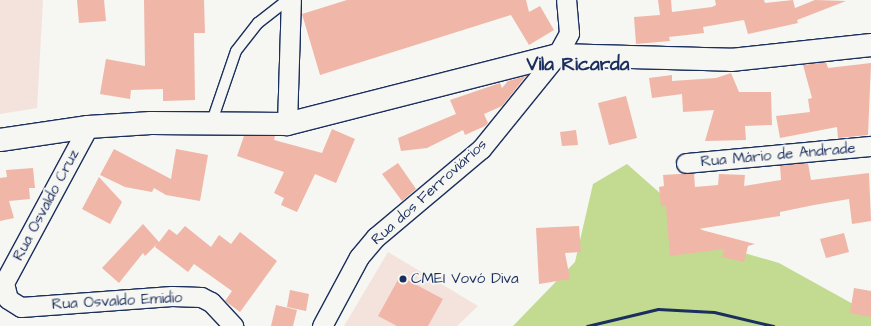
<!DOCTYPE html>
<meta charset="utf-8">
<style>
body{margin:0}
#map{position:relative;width:871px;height:326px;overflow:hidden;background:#f6f6f2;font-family:"Architects Daughter",sans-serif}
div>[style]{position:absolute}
.built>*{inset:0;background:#f4e3dc}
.green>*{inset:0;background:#c2db91}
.building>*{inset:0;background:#f0b6a8}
.roads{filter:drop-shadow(1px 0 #1b2f5e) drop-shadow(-1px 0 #1b2f5e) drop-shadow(0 1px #1b2f5e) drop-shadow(0 -1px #1b2f5e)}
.service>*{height:10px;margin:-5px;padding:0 5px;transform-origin:5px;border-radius:5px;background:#f6f6f2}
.minor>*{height:19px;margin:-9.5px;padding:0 9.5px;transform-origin:9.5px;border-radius:9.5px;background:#f6f6f2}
.tertiary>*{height:22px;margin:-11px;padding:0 11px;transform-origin:11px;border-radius:11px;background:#f6f6f2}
.rail>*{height:3px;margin:-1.5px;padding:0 1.5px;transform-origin:1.5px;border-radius:1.5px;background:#1b2f5e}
.dots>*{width:11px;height:11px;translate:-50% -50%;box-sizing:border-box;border:2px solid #f6f6f2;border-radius:50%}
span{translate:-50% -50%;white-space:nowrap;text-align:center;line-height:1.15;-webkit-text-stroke:3.5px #f6f6f2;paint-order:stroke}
.street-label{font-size:15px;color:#1b2f5e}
.poi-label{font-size:15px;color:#1b2f5e}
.left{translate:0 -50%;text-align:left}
.district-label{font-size:19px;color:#1b2f5e;font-weight:700}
</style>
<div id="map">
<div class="built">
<i style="clip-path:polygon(0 0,43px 0,37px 108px,0 114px)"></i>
<i style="clip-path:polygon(388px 252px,478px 306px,457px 326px,344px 326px)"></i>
</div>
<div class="green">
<i style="clip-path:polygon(627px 164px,720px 246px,779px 263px,871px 314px,871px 326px,513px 326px,575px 262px,593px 184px)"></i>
</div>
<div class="building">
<i style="clip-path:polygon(77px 0,104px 0,106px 21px,79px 23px)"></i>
<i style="clip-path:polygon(144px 0,204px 0,205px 33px,194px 33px,195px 100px,163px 101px,163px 89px,131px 90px,130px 99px,100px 94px,106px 59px,145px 66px)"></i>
<i style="clip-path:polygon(347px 0,526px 0,529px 12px,540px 6px,554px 30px,529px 45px,511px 15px,320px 75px,302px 14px)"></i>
<i style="clip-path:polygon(658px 0,671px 0,672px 12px,712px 7px,716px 5px,715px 0,764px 0,765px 3px,793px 0,795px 8px,815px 0,846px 1px,797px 20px,798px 23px,748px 34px,744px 20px,703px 27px,704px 33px,669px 37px,670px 41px,636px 44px,634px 17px,660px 15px)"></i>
<i style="clip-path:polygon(826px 62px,828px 68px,871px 63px,868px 135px,838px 138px,837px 127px,780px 138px,776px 116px,810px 112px,808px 99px,812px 98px,803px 65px)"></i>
<i style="clip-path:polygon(731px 73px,739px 92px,771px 92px,772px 125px,745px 126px,746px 140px,705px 141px,714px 110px,683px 112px,682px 94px,652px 98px,649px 78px,672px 75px,672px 81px,716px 78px)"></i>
<i style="clip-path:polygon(526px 76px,502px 106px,484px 114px,488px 123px,485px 126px,465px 135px,463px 130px,427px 148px,401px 151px,398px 138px,456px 114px,450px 100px,500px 83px,502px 88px,508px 81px)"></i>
<i style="clip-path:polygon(626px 96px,637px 138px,609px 145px,598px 103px)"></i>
<i style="clip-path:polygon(332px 129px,355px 139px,336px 183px,315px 174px,297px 212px,281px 205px,284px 198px,274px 193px,284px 172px,237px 156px,244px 136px,275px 136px,274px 140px,322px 153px)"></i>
<i style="clip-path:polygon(576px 130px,578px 145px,562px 146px,560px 132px)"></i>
<i style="clip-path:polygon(114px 149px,171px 179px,176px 149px,208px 155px,200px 201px,166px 195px,154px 188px,152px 192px,125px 187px,100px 175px)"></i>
<i style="clip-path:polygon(398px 163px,416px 189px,402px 201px,382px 174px)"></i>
<i style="clip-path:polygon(808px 163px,811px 180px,869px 173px,871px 221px,852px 224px,849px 199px,814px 205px,780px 212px,780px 216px,698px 229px,755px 244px,748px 246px,744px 262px,722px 257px,724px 249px,670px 256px,666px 206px,661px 206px,659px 187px,664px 186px,663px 175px,694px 173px,695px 187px,718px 185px,719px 174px,745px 175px,744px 186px,781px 180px,780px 165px)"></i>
<i style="clip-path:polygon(33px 168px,35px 188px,29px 188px,30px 199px,9px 201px,14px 218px,0 221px,0 178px,7px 177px,6px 170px)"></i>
<i style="clip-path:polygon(99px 177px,122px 202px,110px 224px,82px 209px)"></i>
<i style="clip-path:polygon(143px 224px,159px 242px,169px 229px,177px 235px,185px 226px,211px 247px,219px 235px,231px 244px,240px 232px,277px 261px,240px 312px,225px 301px,232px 291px,194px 264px,188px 272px,155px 247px,157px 244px,145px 256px,143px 253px,119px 283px,102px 268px)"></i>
<i style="clip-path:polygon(579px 226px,581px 252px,565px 253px,570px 279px,539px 284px,536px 228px)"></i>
<i style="clip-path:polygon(844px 233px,849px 252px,826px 258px,820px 239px)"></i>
<i style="clip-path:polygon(400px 276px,443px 299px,428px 326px,397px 326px,378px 316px)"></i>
<i style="clip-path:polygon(854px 288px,871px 291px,871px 317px,850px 313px)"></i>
<i style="clip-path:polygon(290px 290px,309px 294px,306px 311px,287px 307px)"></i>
<i style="clip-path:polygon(276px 305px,297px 310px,293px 326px,271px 326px)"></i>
</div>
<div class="roads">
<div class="service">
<i style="left:211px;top:124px;width:77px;rotate:-71.1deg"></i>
<i style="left:236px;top:51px;width:36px;rotate:-52deg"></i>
<i style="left:258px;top:23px;width:37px;rotate:-38deg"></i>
</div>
<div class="minor">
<i style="left:287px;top:124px;width:124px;rotate:-88.2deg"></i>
<i style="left:88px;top:127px;width:177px;rotate:118.3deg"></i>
<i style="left:4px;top:283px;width:16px;rotate:76deg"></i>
<i style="left:8px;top:299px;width:15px;rotate:32deg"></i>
<i style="left:21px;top:307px;width:151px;rotate:-4.2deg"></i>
<i style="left:172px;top:296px;width:29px;rotate:2deg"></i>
<i style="left:201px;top:297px;width:11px;rotate:27deg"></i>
<i style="left:211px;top:302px;width:33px;rotate:47deg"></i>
<i style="left:686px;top:163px;width:186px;rotate:-5.3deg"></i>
<i style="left:322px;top:326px;width:78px;rotate:-61.8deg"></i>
<i style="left:359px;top:257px;width:26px;rotate:-50deg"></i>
<i style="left:376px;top:237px;width:137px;rotate:-40deg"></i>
<i style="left:481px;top:149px;width:121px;rotate:-51deg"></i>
<i style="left:557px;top:55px;width:25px;rotate:-61deg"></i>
<i style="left:569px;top:33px;width:33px;rotate:-95deg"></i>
</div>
<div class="tertiary">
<i style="left:0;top:140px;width:89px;rotate:-8.4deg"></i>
<i style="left:88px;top:127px;width:63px;rotate:-3.6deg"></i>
<i style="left:151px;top:123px;width:136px;rotate:0.4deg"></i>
<i style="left:287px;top:124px;width:279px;rotate:-14.3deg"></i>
<i style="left:557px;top:55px;width:174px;rotate:1.6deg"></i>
<i style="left:731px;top:60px;width:141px;rotate:-6.1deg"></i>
</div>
</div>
<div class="rail">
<i style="left:587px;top:326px;width:73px;rotate:-13.5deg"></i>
<i style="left:658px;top:309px;width:56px;rotate:3.1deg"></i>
<i style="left:714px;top:312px;width:61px;rotate:13.3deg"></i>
</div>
<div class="dots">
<i style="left:403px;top:279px;background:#1b2f5e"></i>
</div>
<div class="street-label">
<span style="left:778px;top:155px;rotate:-5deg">Rua Mário de Andrade</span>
<span style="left:429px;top:192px;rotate:-42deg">Rua dos Ferroviários</span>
<span style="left:46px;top:205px;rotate:-62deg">Rua Osvaldo Cruz</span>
<span style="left:117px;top:301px;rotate:-3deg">Rua Osvaldo Emidio</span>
</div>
<div class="poi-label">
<span class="left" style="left:411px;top:279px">CMEI Vovó Diva</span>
</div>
<div class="district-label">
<span style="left:578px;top:65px">Vila Ricarda</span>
</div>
</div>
